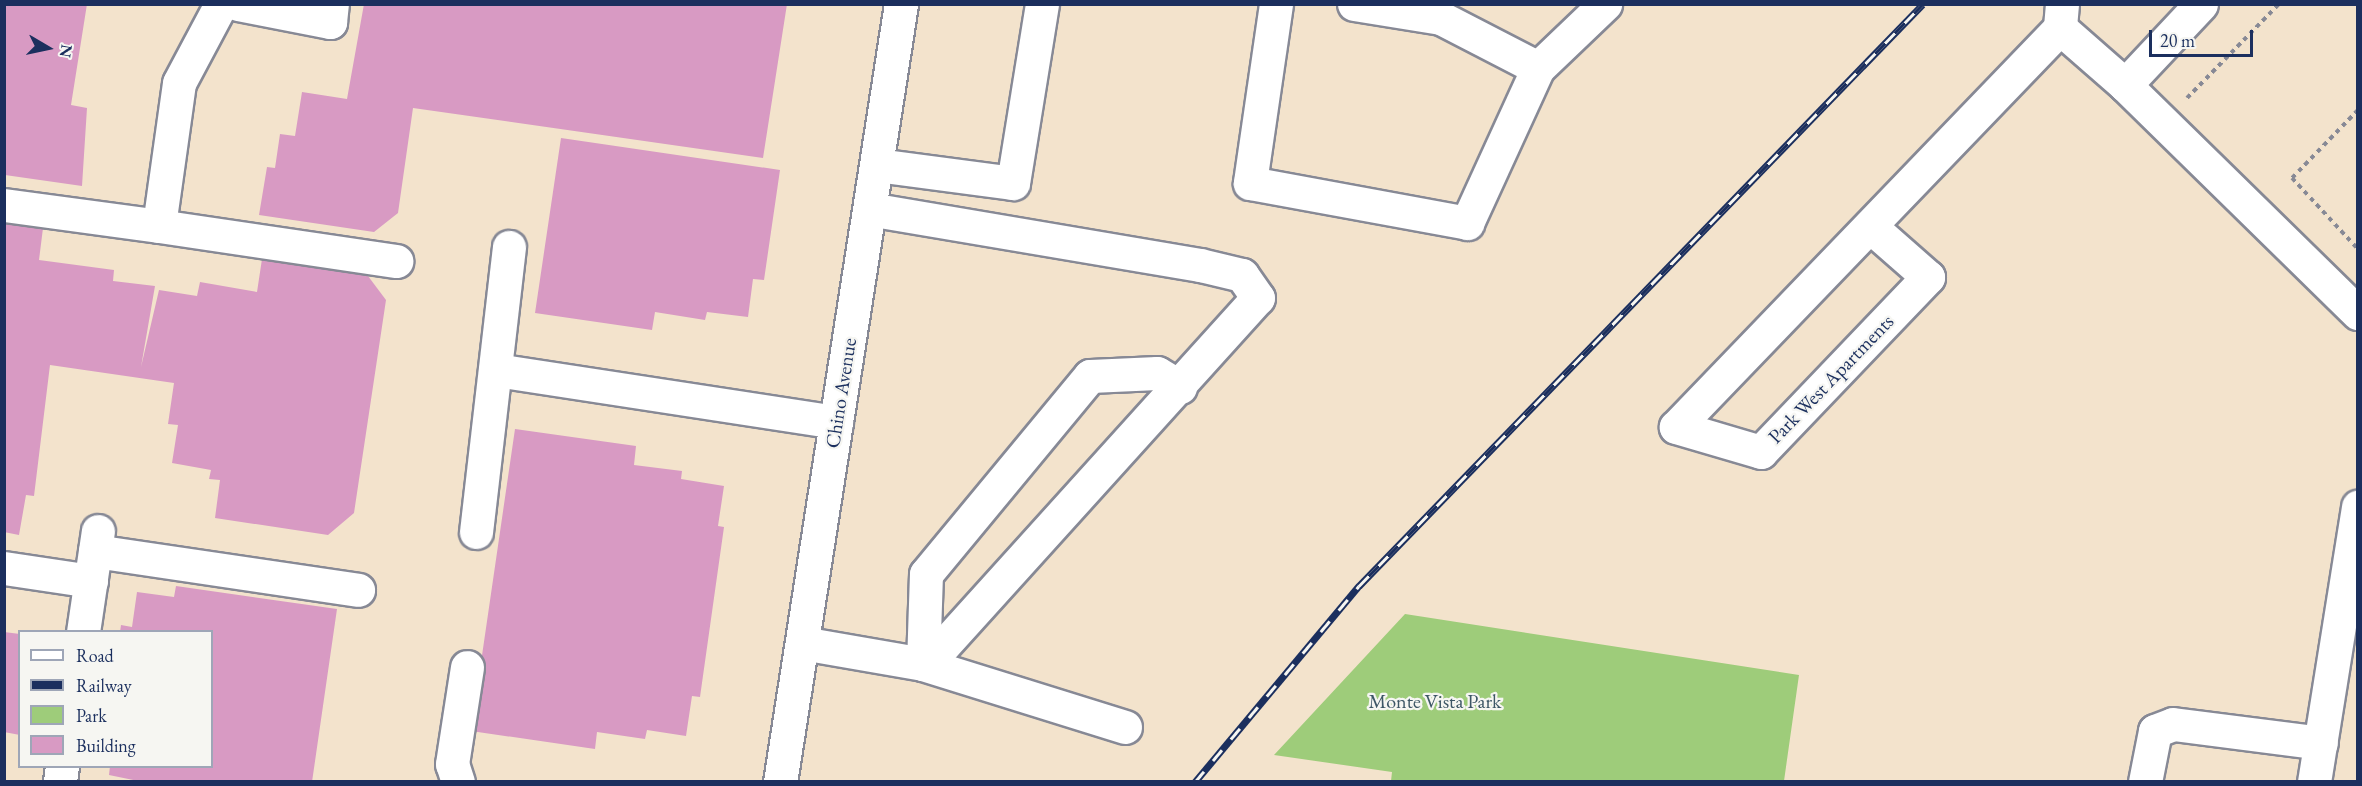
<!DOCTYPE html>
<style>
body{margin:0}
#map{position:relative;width:2362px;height:786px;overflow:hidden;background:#f3e3cc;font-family:"EB Garamond",serif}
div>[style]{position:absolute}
.green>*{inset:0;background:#9ecc7a}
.building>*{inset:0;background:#d89ac3}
.path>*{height:4px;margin-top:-2px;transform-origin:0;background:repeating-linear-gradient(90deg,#878995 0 4.5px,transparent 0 9px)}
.roads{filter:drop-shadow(2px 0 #878995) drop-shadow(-2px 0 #878995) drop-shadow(0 2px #878995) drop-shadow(0 -2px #878995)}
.minor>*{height:33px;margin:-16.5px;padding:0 16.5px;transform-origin:16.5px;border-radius:16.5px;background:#fff}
.major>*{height:33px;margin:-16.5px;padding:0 16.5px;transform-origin:16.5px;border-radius:16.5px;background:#fff}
.rail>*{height:7px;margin-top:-3.5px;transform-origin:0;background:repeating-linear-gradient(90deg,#f6f6f2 0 14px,#1b2f5e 0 28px);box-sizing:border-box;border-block:2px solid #1b2f5e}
span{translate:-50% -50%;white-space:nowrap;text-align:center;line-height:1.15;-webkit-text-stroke:4.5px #f6f6f2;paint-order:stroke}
.street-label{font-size:20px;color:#1b2f5e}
.park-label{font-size:20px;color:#3c5665}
.frame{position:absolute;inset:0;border:6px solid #1b2f5e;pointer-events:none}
.legend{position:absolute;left:18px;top:630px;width:195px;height:138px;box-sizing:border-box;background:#f6f6f2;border:2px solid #9ea6b7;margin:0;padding:8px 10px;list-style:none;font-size:18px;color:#1b2f5e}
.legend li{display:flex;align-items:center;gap:12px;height:30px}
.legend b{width:30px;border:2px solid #9ea6b7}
.north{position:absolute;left:18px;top:18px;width:60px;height:60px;-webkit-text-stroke:4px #f6f6f2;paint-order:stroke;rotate:99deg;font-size:16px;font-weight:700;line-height:24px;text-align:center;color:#1b2f5e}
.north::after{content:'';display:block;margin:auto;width:21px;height:27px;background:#1b2f5e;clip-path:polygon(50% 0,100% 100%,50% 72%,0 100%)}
.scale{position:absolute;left:2149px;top:30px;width:104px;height:27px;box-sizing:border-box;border:3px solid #1b2f5e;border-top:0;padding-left:8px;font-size:18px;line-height:21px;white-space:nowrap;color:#1b2f5e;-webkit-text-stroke:4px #f6f6f2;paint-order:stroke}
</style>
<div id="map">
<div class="green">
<i style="clip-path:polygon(1405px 614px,1799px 675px,1784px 781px,1391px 781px,1392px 772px,1274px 755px)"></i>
</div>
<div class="building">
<i style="clip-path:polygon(5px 4px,87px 4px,71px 105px,87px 108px,82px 186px,5px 175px)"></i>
<i style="clip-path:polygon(364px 4px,787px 4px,763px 158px,413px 108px,398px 213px,374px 232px,259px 215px,267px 167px,275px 168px,280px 134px,295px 136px,302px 92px,347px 99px)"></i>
<i style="clip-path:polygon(561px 138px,780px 170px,764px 280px,753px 279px,748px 317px,707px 312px,705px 320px,655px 312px,652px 330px,535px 313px)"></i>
<i style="clip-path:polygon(4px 223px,43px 228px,39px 260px,114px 270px,113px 281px,155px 286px,141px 367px,159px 290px,197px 296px,200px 282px,257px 292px,262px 259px,368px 276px,386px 300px,354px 513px,328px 535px,215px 518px,220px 480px,209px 479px,211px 470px,172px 463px,178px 425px,168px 424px,174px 383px,50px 365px,34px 496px,26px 495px,19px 535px,4px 532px)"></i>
<i style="clip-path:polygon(515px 429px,636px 446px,634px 465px,682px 471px,681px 479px,724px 486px,718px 526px,724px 527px,700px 697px,692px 696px,686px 736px,647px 730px,645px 739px,597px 732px,595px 749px,471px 731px)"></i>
<i style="clip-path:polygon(176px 586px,337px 609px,312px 782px,143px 782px,109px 775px,110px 766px,212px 766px,212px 632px,120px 632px,121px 625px,132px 627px,137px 592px,174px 597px)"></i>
<i style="clip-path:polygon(4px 632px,20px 634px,20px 735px,4px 732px)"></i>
</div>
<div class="path">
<i style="left:2187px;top:98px;width:132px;rotate:-45.6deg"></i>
<i style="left:2358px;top:110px;width:95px;rotate:134.1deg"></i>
<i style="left:2292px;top:178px;width:97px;rotate:47.1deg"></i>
</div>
<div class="roads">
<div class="minor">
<i style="left:221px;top:4px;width:89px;rotate:118deg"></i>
<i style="left:179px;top:83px;width:144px;rotate:98deg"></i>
<i style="left:159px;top:226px;width:240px;rotate:8.4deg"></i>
<i style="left:238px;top:4px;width:94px;rotate:11.1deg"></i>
<i style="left:330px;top:22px;width:18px;rotate:-84deg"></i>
<i style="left:1276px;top:4px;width:181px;rotate:98.3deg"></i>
<i style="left:1250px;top:183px;width:221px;rotate:10.4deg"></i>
<i style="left:1467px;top:223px;width:170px;rotate:-65.4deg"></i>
<i style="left:1354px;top:4px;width:88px;rotate:9.1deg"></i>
<i style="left:1441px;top:18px;width:109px;rotate:27.3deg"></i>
<i style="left:1538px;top:68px;width:93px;rotate:-43.7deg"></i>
<i style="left:2062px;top:4px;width:24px;rotate:95deg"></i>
<i style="left:2060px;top:28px;width:86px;rotate:41.2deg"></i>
<i style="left:2125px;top:85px;width:326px;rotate:44.4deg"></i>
<i style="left:2125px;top:85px;width:111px;rotate:-46.8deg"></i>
<i style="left:877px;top:165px;width:137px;rotate:7.5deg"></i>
<i style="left:1013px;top:183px;width:181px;rotate:-80.8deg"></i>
<i style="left:4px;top:205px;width:156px;rotate:7.7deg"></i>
<i style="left:1871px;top:227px;width:76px;rotate:41.3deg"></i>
<i style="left:1928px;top:277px;width:242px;rotate:133.7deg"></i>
<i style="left:1761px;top:452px;width:89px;rotate:-163.6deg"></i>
<i style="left:1676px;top:427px;width:554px;rotate:-46.1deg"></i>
<i style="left:496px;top:370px;width:344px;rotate:8.7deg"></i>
<i style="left:476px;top:532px;width:287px;rotate:-83.4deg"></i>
<i style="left:95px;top:551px;width:266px;rotate:8.4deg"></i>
<i style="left:4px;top:568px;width:88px;rotate:8.5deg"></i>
<i style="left:83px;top:632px;width:102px;rotate:-81.6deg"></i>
<i style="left:802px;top:643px;width:123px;rotate:9.8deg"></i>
<i style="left:923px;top:664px;width:14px;rotate:-36deg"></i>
<i style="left:934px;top:656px;width:483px;rotate:-47.9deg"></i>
<i style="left:1258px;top:298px;width:28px;rotate:-125deg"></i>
<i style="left:1242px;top:275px;width:43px;rotate:-166.6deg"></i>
<i style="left:1200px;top:265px;width:335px;rotate:-170.4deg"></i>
<i style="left:1125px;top:727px;width:212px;rotate:-162.7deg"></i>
<i style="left:923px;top:664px;width:90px;rotate:-88.1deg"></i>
<i style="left:926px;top:574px;width:257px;rotate:-50.4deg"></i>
<i style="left:1090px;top:376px;width:67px;rotate:-2.6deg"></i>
<i style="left:1157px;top:373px;width:27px;rotate:31deg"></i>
<i style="left:60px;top:782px;width:16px;rotate:-83deg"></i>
<i style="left:458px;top:782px;width:19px;rotate:-108deg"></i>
<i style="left:452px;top:764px;width:98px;rotate:-81.2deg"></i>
<i style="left:2145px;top:782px;width:52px;rotate:-78.9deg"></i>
<i style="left:2155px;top:731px;width:19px;rotate:-21deg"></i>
<i style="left:2173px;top:724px;width:149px;rotate:7.3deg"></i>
<i style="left:2314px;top:782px;width:279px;rotate:-80.9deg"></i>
</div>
<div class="major">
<i style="left:780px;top:782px;width:787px;rotate:-81.16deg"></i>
</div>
</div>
<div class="rail">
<i style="left:1195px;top:782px;width:256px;rotate:-50.1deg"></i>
<i style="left:1359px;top:586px;width:810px;rotate:-45.9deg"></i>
</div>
<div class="street-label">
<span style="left:1831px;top:379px;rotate:-46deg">Park West Apartments</span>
<span style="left:841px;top:393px;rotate:-81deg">Chino Avenue</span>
</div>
<div class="park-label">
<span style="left:1435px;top:701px">Monte Vista Park</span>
</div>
<div class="frame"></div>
<ul class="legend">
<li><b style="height:8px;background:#fff"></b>Road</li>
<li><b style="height:8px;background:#1b2f5e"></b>Railway</li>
<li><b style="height:16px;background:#9ecc7a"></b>Park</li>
<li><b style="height:16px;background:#d89ac3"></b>Building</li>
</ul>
<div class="north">N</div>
<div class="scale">20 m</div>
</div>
